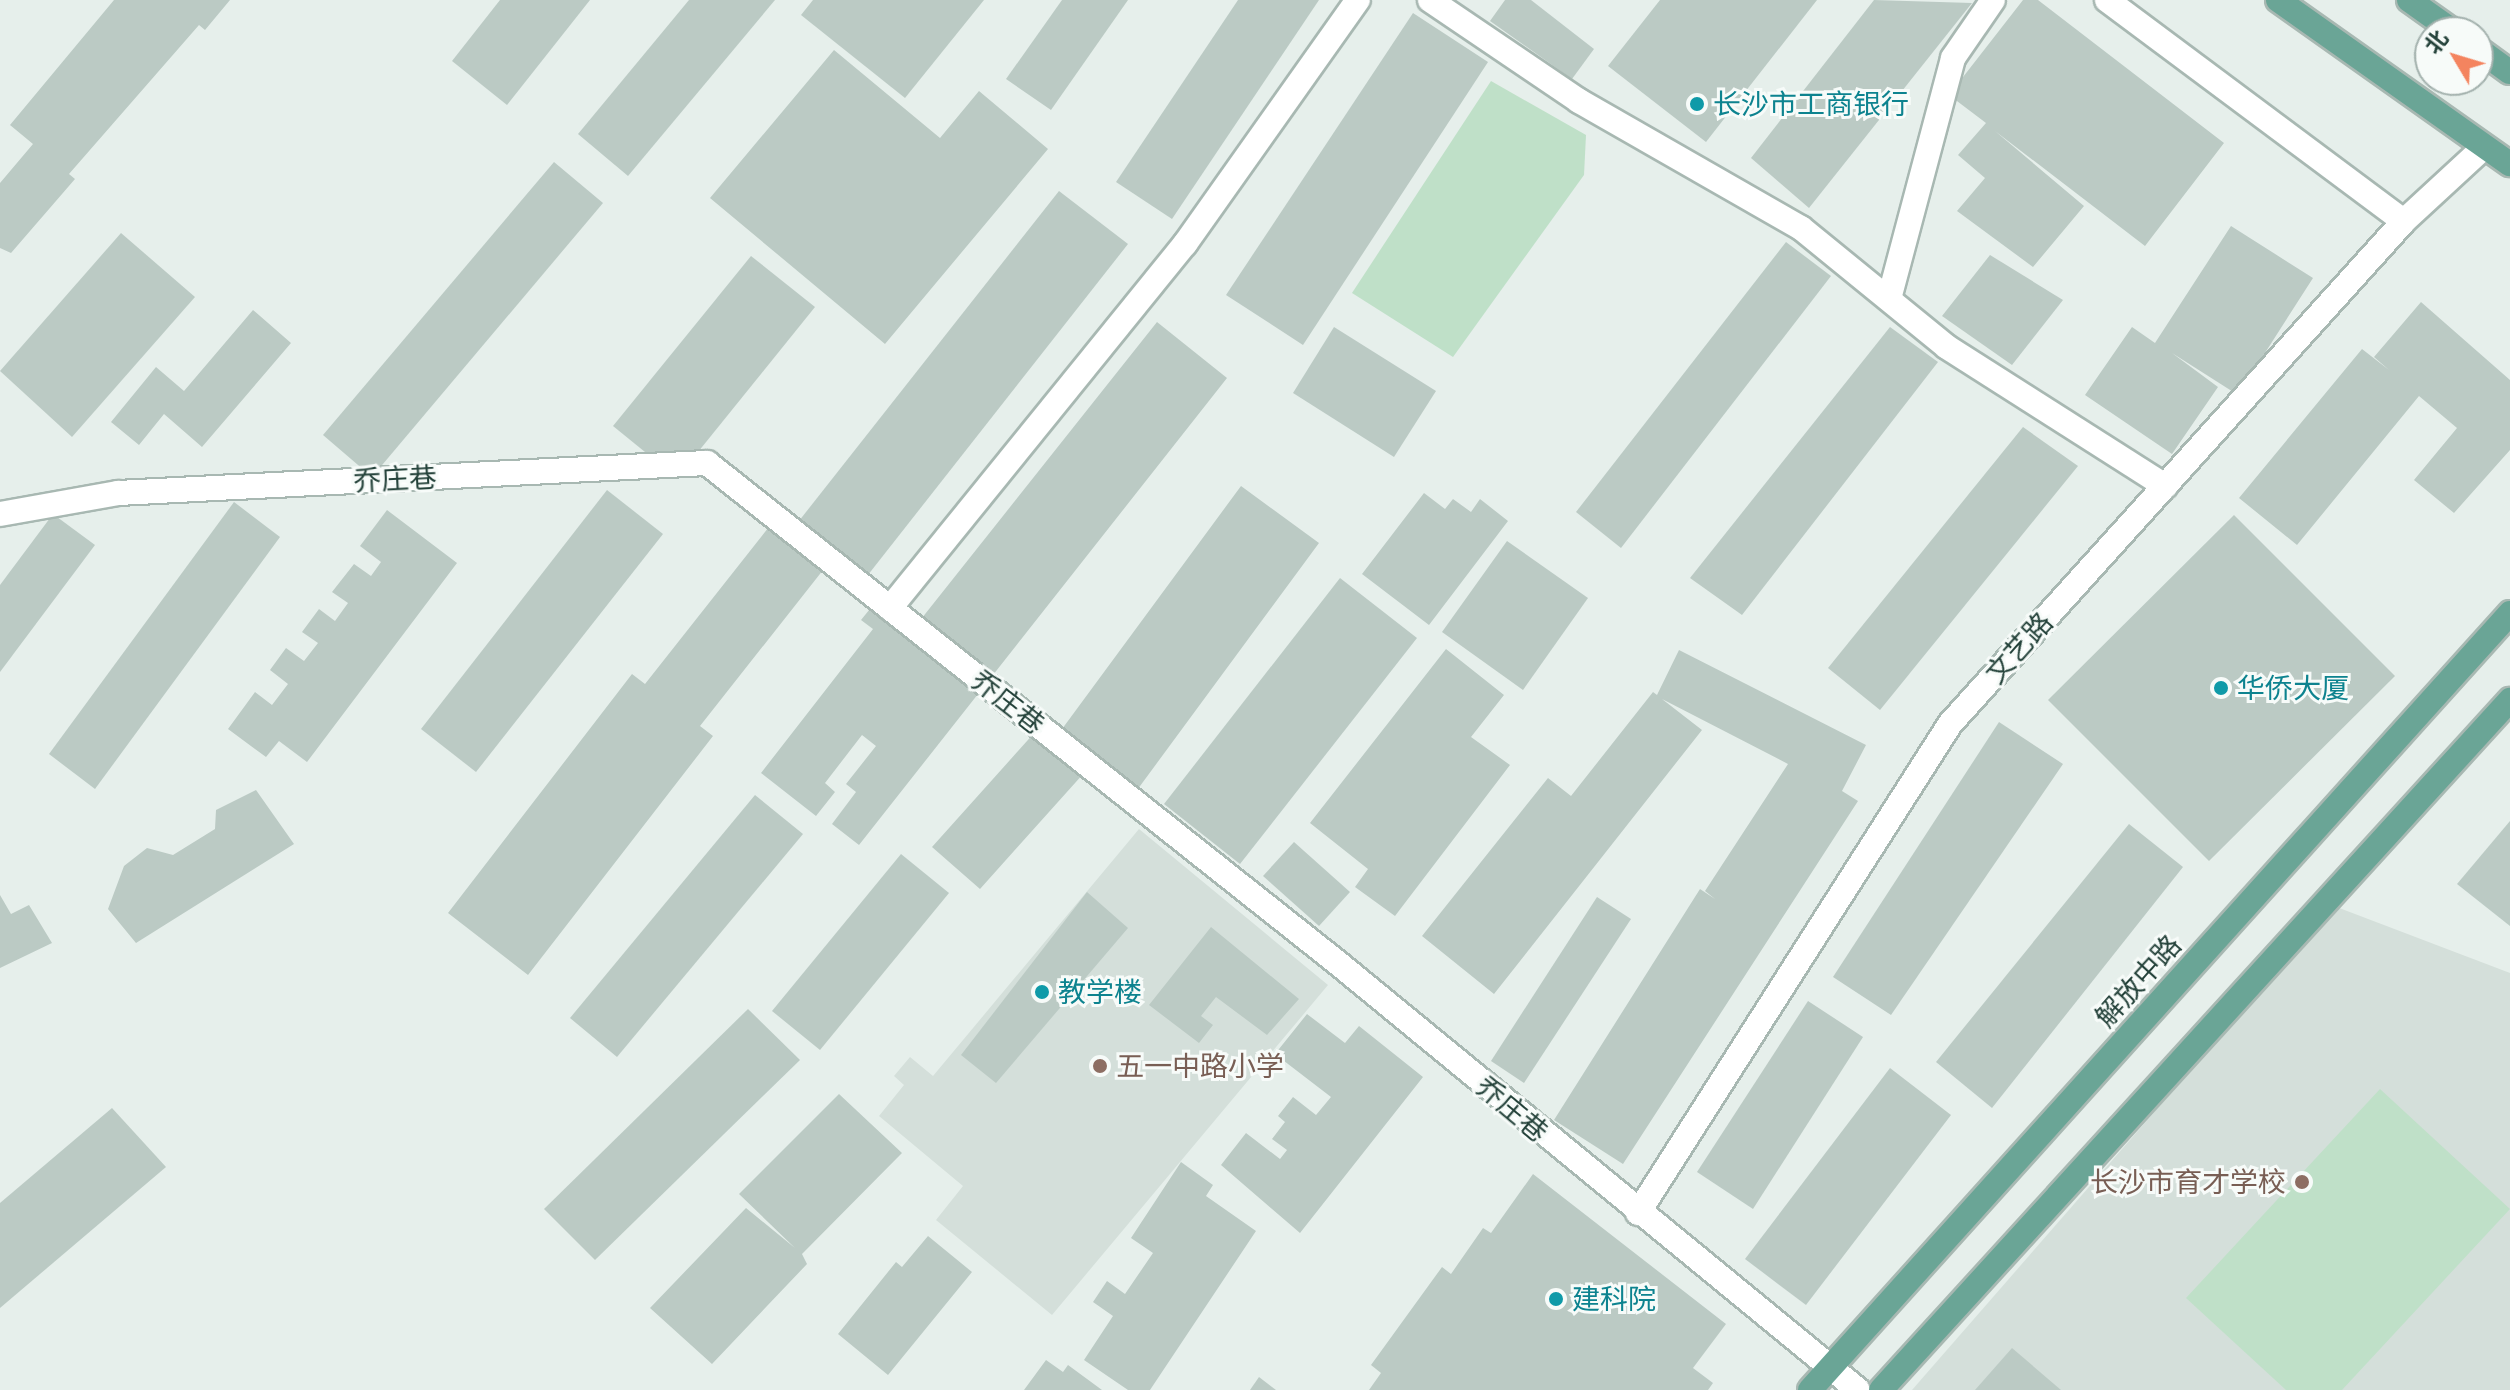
<!DOCTYPE html>
<meta charset="utf-8">
<style>
body{margin:0}
#map{position:relative;width:2510px;height:1390px;overflow:hidden;background:#e6efeb;font-family:Montserrat,"Noto Sans SC",sans-serif}
div>[style]{position:absolute}
.built>*{inset:0;background:#d4dfda}
.green>*{inset:0;background:#bfe0c8}
.building>*{inset:0;background:#bbcac4}
.roads{filter:drop-shadow(2px 0 #a8b8b2) drop-shadow(-2px 0 #a8b8b2) drop-shadow(0 2px #a8b8b2) drop-shadow(0 -2px #a8b8b2)}
.minor>*{height:24px;margin:-12px;padding:0 12px;transform-origin:12px;border-radius:12px;background:#fff}
.major>*{height:24px;margin:-12px;padding:0 12px;transform-origin:12px;border-radius:12px;background:#6aa596}
.dots>*{width:22px;height:22px;translate:-50% -50%;box-sizing:border-box;border:4px solid #f7fbf9;border-radius:50%}
span{translate:-50% -50%;white-space:nowrap;text-align:center;line-height:1.15;-webkit-text-stroke:6px #f7fbf9;paint-order:stroke}
.culture-label{font-size:28px;color:#0d838f}
.left{translate:0 -50%;text-align:left}
.street-label{font-size:28px;color:#24423a}
.education-label{font-size:28px;color:#785e54}
.right{translate:-100% -50%;text-align:right}
.north{position:absolute;left:2414px;top:16px;width:80px;height:80px;box-sizing:border-box;background:#f7fbf9;border:2px solid #a3b1ad;border-radius:50%;rotate:308deg;font-size:22px;font-weight:700;line-height:32px;text-align:center;color:#24423a}
.north::after{content:'';display:block;margin:auto;width:28px;height:36px;background:#f4845f;clip-path:polygon(50% 0,100% 100%,50% 72%,0 100%)}
</style>
<div id="map">
<div class="built">
<i style="clip-path:polygon(1139px 829px,1328px 985px,1052px 1315px,936px 1220px,963px 1186px,879px 1116px,904px 1085px,894px 1076px,910px 1057px,933px 1076px)"></i>
<i style="clip-path:polygon(2334px 906px,2510px 973px,2510px 1390px,1912px 1390px)"></i>
</div>
<div class="green">
<i style="clip-path:polygon(1491px 81px,1586px 135px,1584px 175px,1453px 357px,1352px 293px)"></i>
<i style="clip-path:polygon(2380px 1089px,2510px 1209px,2342px 1390px,2286px 1390px,2186px 1298px)"></i>
</div>
<div class="building">
<i style="clip-path:polygon(114px 0,230px 0,205px 30px,199px 25px,69px 174px,75px 179px,11px 253px,0 248px,0 183px,33px 144px,10px 125px)"></i>
<i style="clip-path:polygon(500px 0,590px 0,507px 105px,452px 61px)"></i>
<i style="clip-path:polygon(689px 0,775px 0,628px 176px,578px 134px)"></i>
<i style="clip-path:polygon(813px 0,984px 0,905px 98px,801px 15px)"></i>
<i style="clip-path:polygon(1062px 0,1128px 0,1051px 110px,1006px 79px)"></i>
<i style="clip-path:polygon(1238px 0,1319px 0,1172px 219px,1116px 182px)"></i>
<i style="clip-path:polygon(1505px 0,1531px 0,1594px 49px,1572px 79px,1490px 21px)"></i>
<i style="clip-path:polygon(1660px 0,1817px 0,1706px 142px,1608px 66px)"></i>
<i style="clip-path:polygon(1874px 0,1972px 3px,1809px 208px,1751px 158px)"></i>
<i style="clip-path:polygon(2023px 0,2038px 0,2224px 143px,2145px 246px,1995px 131px,2084px 206px,2033px 267px,1957px 211px,1985px 178px,1958px 155px,1986px 123px,1949px 95px)"></i>
<i style="clip-path:polygon(1413px 13px,1488px 62px,1303px 345px,1226px 295px)"></i>
<i style="clip-path:polygon(834px 50px,940px 138px,979px 91px,1048px 149px,885px 344px,710px 198px)"></i>
<i style="clip-path:polygon(554px 162px,603px 203px,372px 477px,323px 435px)"></i>
<i style="clip-path:polygon(1059px 191px,1128px 244px,864px 580px,795px 526px)"></i>
<i style="clip-path:polygon(2231px 226px,2313px 278px,2238px 395px,2172px 353px,2218px 387px,2172px 454px,2085px 395px,2132px 327px,2155px 343px)"></i>
<i style="clip-path:polygon(121px 233px,195px 297px,72px 437px,0 371px)"></i>
<i style="clip-path:polygon(1786px 242px,1831px 276px,1621px 548px,1576px 512px)"></i>
<i style="clip-path:polygon(1990px 255px,2063px 300px,2012px 365px,1942px 316px)"></i>
<i style="clip-path:polygon(751px 256px,815px 307px,677px 478px,613px 426px)"></i>
<i style="clip-path:polygon(2421px 302px,2510px 380px,2510px 450px,2454px 513px,2414px 480px,2457px 428px,2419px 396px,2297px 545px,2239px 498px,2362px 349px,2389px 370px,2374px 357px)"></i>
<i style="clip-path:polygon(253px 310px,291px 343px,202px 447px,164px 414px,139px 445px,111px 422px,156px 367px,184px 391px)"></i>
<i style="clip-path:polygon(1157px 322px,1227px 378px,859px 845px,832px 824px,856px 792px,846px 784px,876px 746px,862px 735px,825px 783px,835px 792px,816px 816px,761px 773px,873px 629px,861px 620px,878px 599px,914px 628px)"></i>
<i style="clip-path:polygon(1334px 327px,1436px 391px,1394px 457px,1293px 393px)"></i>
<i style="clip-path:polygon(1890px 327px,1938px 362px,1742px 615px,1690px 578px)"></i>
<i style="clip-path:polygon(2023px 427px,2078px 466px,1880px 710px,1828px 668px)"></i>
<i style="clip-path:polygon(1241px 486px,1319px 543px,1129px 801px,1084px 773px,980px 889px,932px 847px,1036px 731px,1051px 744px)"></i>
<i style="clip-path:polygon(607px 490px,663px 534px,476px 772px,421px 729px)"></i>
<i style="clip-path:polygon(1424px 493px,1445px 509px,1453px 499px,1471px 512px,1480px 499px,1508px 521px,1429px 625px,1362px 574px)"></i>
<i style="clip-path:polygon(234px 502px,280px 537px,95px 789px,49px 754px)"></i>
<i style="clip-path:polygon(387px 510px,457px 563px,307px 762px,279px 741px,266px 757px,228px 729px,255px 692px,272px 705px,288px 684px,270px 670px,286px 648px,304px 661px,318px 643px,302px 632px,319px 609px,335px 621px,348px 603px,332px 592px,354px 564px,371px 576px,381px 562px,360px 546px)"></i>
<i style="clip-path:polygon(53px 514px,95px 545px,0 672px,0 585px)"></i>
<i style="clip-path:polygon(2234px 515px,2395px 676px,2209px 861px,2048px 700px)"></i>
<i style="clip-path:polygon(772px 523px,827px 565px,700px 726px,713px 736px,528px 975px,448px 913px,632px 674px,645px 684px)"></i>
<i style="clip-path:polygon(1507px 541px,1588px 598px,1523px 690px,1442px 632px)"></i>
<i style="clip-path:polygon(1340px 578px,1417px 638px,1240px 864px,1164px 804px)"></i>
<i style="clip-path:polygon(1446px 649px,1504px 695px,1471px 737px,1510px 765px,1395px 916px,1355px 887px,1368px 869px,1310px 823px)"></i>
<i style="clip-path:polygon(1679px 650px,1866px 745px,1842px 791px,1858px 801px,1623px 1164px,1554px 1120px,1700px 889px,1715px 899px,1705px 891px,1788px 764px,1662px 699px,1702px 730px,1494px 994px,1422px 936px,1548px 778px,1571px 796px,1653px 692px,1657px 695px)"></i>
<i style="clip-path:polygon(1999px 722px,2063px 764px,1891px 1015px,1833px 977px)"></i>
<i style="clip-path:polygon(256px 790px,294px 844px,136px 943px,108px 909px,124px 866px,147px 848px,173px 855px,215px 829px,216px 810px)"></i>
<i style="clip-path:polygon(755px 795px,803px 834px,617px 1057px,570px 1018px)"></i>
<i style="clip-path:polygon(2510px 821px,2510px 926px,2457px 884px)"></i>
<i style="clip-path:polygon(2129px 824px,2183px 867px,1992px 1108px,1936px 1062px)"></i>
<i style="clip-path:polygon(1294px 842px,1350px 892px,1319px 926px,1263px 876px)"></i>
<i style="clip-path:polygon(901px 854px,949px 893px,820px 1050px,772px 1011px)"></i>
<i style="clip-path:polygon(1087px 892px,1128px 928px,996px 1083px,961px 1055px)"></i>
<i style="clip-path:polygon(0 895px,11px 914px,29px 905px,52px 943px,0 968px)"></i>
<i style="clip-path:polygon(1597px 897px,1631px 919px,1524px 1083px,1491px 1061px)"></i>
<i style="clip-path:polygon(1211px 927px,1299px 999px,1267px 1035px,1216px 997px,1201px 1016px,1213px 1025px,1199px 1043px,1149px 1005px)"></i>
<i style="clip-path:polygon(1808px 1001px,1863px 1037px,1753px 1209px,1697px 1172px)"></i>
<i style="clip-path:polygon(748px 1009px,800px 1060px,595px 1260px,544px 1209px)"></i>
<i style="clip-path:polygon(1307px 1014px,1345px 1043px,1359px 1026px,1423px 1077px,1300px 1233px,1221px 1165px,1246px 1133px,1280px 1159px,1287px 1150px,1272px 1139px,1285px 1122px,1278px 1116px,1293px 1097px,1316px 1115px,1331px 1097px,1275px 1054px)"></i>
<i style="clip-path:polygon(1890px 1068px,1951px 1115px,1806px 1305px,1745px 1259px)"></i>
<i style="clip-path:polygon(839px 1094px,902px 1153px,802px 1254px,807px 1264px,712px 1364px,650px 1308px,746px 1208px,795px 1248px,739px 1194px)"></i>
<i style="clip-path:polygon(112px 1108px,166px 1167px,0 1308px,0 1203px)"></i>
<i style="clip-path:polygon(1181px 1162px,1213px 1185px,1206px 1196px,1256px 1231px,1150px 1390px,1128px 1390px,1084px 1360px,1113px 1316px,1093px 1302px,1107px 1281px,1125px 1294px,1153px 1253px,1131px 1238px)"></i>
<i style="clip-path:polygon(1533px 1174px,1726px 1324px,1693px 1368px,1713px 1383px,1708px 1390px,1369px 1390px,1381px 1373px,1371px 1365px,1442px 1267px,1451px 1274px,1483px 1228px,1491px 1233px)"></i>
<i style="clip-path:polygon(928px 1236px,972px 1272px,888px 1375px,838px 1334px,896px 1262px,902px 1267px)"></i>
<i style="clip-path:polygon(2012px 1348px,2061px 1390px,1975px 1390px)"></i>
<i style="clip-path:polygon(1046px 1360px,1063px 1372px,1068px 1365px,1102px 1390px,1024px 1390px)"></i>
<i style="clip-path:polygon(1259px 1377px,1276px 1390px,1250px 1390px)"></i>
</div>
<div class="roads">
<div class="minor">
<i style="left:1430px;top:0;width:180px;rotate:34.1deg"></i>
<i style="left:1579px;top:101px;width:256px;rotate:29.8deg"></i>
<i style="left:1801px;top:228px;width:188px;rotate:39.2deg"></i>
<i style="left:1947px;top:347px;width:259px;rotate:32.5deg"></i>
<i style="left:2107px;top:0;width:370px;rotate:36.7deg"></i>
<i style="left:1889px;top:299px;width:249px;rotate:-75.1deg"></i>
<i style="left:1953px;top:58px;width:70px;rotate:-55.4deg"></i>
<i style="left:0;top:514px;width:120px;rotate:-10.1deg"></i>
<i style="left:118px;top:493px;width:590px;rotate:-2.92deg"></i>
<i style="left:707px;top:463px;width:806px;rotate:38.4deg"></i>
<i style="left:1339px;top:964px;width:671px;rotate:39.38deg"></i>
<i style="left:890px;top:608px;width:469px;rotate:-51deg"></i>
<i style="left:1185px;top:244px;width:299px;rotate:-54.7deg"></i>
<i style="left:1638px;top:1213px;width:580px;rotate:-57.46deg"></i>
<i style="left:1950px;top:724px;width:678px;rotate:-47.93deg"></i>
<i style="left:2404px;top:221px;width:108px;rotate:-42.7deg"></i>
</div>
<div class="major">
<i style="left:2278px;top:0;width:284px;rotate:35.3deg"></i>
<i style="left:2409px;top:0;width:55px;rotate:35.4deg"></i>
<i style="left:2478px;top:49px;width:39px;rotate:36deg"></i>
<i style="left:1810px;top:1390px;width:1046px;rotate:-47.98deg"></i>
<i style="left:1881px;top:1390px;width:934px;rotate:-47.65deg"></i>
</div>
</div>
<div class="dots">
<i style="left:1697px;top:104px;background:#0f9aa8"></i>
<i style="left:2221px;top:688px;background:#0f9aa8"></i>
<i style="left:1042px;top:992px;background:#0f9aa8"></i>
<i style="left:1100px;top:1066px;background:#8d6e63"></i>
<i style="left:2302px;top:1182px;background:#8d6e63"></i>
<i style="left:1556px;top:1299px;background:#0f9aa8"></i>
</div>
<div class="culture-label">
<span class="left" style="left:1713px;top:104px">长沙市工商银行</span>
<span class="left" style="left:2237px;top:688px">华侨大厦</span>
<span class="left" style="left:1058px;top:992px">教学楼</span>
<span class="left" style="left:1572px;top:1299px">建科院</span>
</div>
<div class="street-label">
<span style="left:395px;top:479px;rotate:-3deg">乔庄巷</span>
<span style="left:2019px;top:648px;rotate:-48deg">文艺路</span>
<span style="left:1008px;top:702px;rotate:38deg">乔庄巷</span>
<span style="left:2138px;top:981px;rotate:-48deg">解放中路</span>
<span style="left:1512px;top:1109px;rotate:40deg">乔庄巷</span>
</div>
<div class="education-label">
<span class="left" style="left:1116px;top:1066px">五一中路小学</span>
<span class="right" style="left:2286px;top:1182px">长沙市育才学校</span>
</div>
<div class="north">北</div>
</div>
